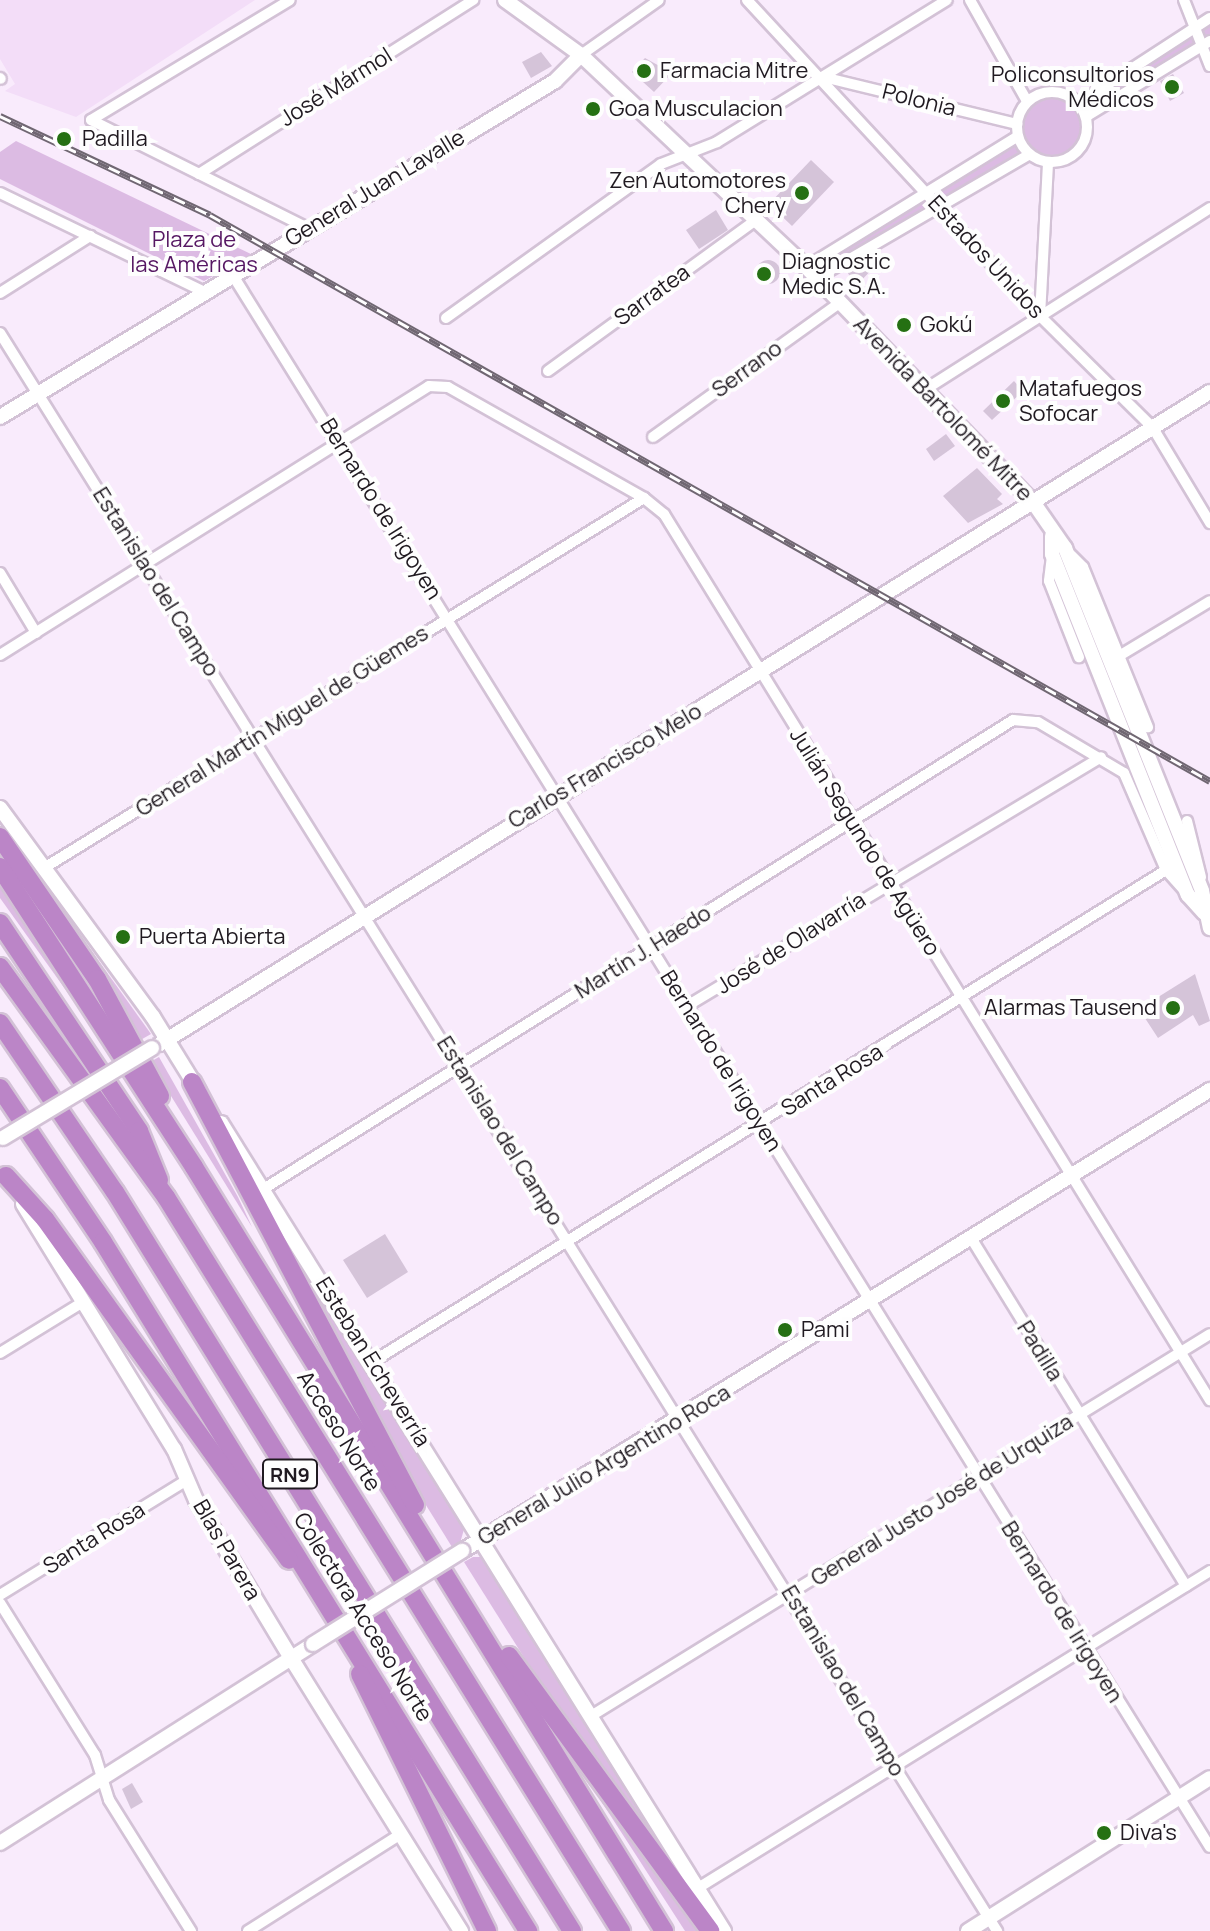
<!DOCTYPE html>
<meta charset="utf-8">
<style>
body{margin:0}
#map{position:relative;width:1210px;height:1931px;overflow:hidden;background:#f9ebfc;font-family:Manrope,sans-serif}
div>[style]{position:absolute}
.built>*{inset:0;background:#f3ddf8}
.green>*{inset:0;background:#dcbbe3}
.round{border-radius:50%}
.building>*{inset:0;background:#d5c4d9}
.roads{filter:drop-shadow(2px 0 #d3c2d6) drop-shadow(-2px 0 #d3c2d6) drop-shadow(0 2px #d3c2d6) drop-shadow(0 -2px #d3c2d6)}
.street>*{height:10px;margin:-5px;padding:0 5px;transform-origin:5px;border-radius:5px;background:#fff}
.street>.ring{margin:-5px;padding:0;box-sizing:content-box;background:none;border:10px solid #fff;border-radius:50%}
.secondary>*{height:14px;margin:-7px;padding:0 7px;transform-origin:7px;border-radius:7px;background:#fff}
.highway>*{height:18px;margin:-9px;padding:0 9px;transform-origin:9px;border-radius:9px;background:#bb85c7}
.rail>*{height:7px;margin-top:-3.5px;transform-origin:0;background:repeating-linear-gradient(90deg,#fefefe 0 12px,#706772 0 24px);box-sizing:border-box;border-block:2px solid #706772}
.bridges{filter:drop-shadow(2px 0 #d3c2d6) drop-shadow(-2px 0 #d3c2d6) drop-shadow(0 2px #d3c2d6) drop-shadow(0 -2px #d3c2d6)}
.secondary-bridge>*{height:14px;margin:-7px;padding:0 7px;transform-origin:7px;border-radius:7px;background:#fff}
.dots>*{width:22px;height:22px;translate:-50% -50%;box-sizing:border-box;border:4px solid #fefefe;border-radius:50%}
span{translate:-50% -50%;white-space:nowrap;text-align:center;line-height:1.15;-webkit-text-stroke:8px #fefefe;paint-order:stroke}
.shield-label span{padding:2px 6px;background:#fefefe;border:2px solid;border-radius:6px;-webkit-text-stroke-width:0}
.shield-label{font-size:20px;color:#201a21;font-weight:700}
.poi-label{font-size:22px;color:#201a21}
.left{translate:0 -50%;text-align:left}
.right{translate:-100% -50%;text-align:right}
.street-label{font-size:22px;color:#201a21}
.park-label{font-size:22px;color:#561763}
</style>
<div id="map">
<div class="built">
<i style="clip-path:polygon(0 0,255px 0,76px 117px,5px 91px,15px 84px,0 59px)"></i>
</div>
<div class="green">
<i style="clip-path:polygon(1210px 18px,1210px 41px,1087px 116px,1079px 103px)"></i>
<i class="round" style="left:1022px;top:96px;width:62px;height:62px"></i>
<i style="clip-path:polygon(1018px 136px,1030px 154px,817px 278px,828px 255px)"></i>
<i style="clip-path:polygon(16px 141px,253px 255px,204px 281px,0 179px,0 152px)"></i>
<i style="clip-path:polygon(0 881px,113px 1056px,0 898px)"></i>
<i style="clip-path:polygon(48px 890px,151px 1034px,137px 1042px)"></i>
<i style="clip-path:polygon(159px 1057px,238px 1197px,252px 1227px,150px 1062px)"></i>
<i style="clip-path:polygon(296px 1248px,465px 1526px,460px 1543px,452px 1547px,411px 1481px,290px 1251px)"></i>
<i style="clip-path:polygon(473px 1557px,484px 1557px,709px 1914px,542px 1686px,464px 1562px)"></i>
<i style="clip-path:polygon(581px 1770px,699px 1931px,685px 1931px)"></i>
</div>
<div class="building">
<i style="clip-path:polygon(541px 52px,552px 66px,531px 78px,522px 62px)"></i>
<i style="clip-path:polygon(645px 58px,672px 73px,654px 92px,632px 72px)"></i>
<i style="clip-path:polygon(1173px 74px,1184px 93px,1170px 101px,1160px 81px)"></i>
<i style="clip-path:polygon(811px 160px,834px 182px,792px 226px,769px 204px)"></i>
<i style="clip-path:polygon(716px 210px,728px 230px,699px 249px,686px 230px)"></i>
<i style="clip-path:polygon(874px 254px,879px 262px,856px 286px,846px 270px)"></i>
<i class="round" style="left:756px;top:260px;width:24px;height:24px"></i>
<i style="clip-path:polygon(1014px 381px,1023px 391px,992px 420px,983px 411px)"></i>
<i style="clip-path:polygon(946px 434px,955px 446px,934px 461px,926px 449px)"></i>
<i style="clip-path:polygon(977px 468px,1002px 494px,997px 499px,1003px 504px,968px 523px,943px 496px)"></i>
<i style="clip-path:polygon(1195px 974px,1210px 1021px,1199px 1026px,1193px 1015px,1158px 1038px,1139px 1009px)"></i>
<i style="clip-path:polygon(385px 1234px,408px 1272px,367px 1298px,343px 1260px)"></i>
<i style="clip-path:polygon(132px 1783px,143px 1802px,131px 1809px,122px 1789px)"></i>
</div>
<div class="roads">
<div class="street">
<i style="left:747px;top:0;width:431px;rotate:47.2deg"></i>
<i style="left:1040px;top:316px;width:159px;rotate:44.7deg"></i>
<i style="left:1153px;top:428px;width:111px;rotate:59deg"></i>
<i style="left:970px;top:0;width:116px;rotate:60.6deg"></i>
<i style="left:1184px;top:0;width:71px;rotate:68.5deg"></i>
<i style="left:581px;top:55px;width:95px;rotate:-35.2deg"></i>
<i style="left:823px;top:77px;width:200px;rotate:13.6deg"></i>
<i style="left:0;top:78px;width:1px;rotate:45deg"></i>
<i class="ring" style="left:1017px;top:92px;width:60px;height:60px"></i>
<i style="left:1079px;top:103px;width:156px;rotate:-33deg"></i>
<i style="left:1087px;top:116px;width:144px;rotate:-31.4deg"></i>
<i style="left:91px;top:120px;width:242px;rotate:26.5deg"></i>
<i style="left:91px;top:120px;width:232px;rotate:-31.1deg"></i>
<i style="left:199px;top:174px;width:325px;rotate:-32.4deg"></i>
<i style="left:0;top:193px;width:225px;rotate:25.8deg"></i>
<i style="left:806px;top:267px;width:249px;rotate:-31.7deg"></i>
<i style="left:232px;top:274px;width:1852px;rotate:58.13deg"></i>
<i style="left:817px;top:278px;width:246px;rotate:-30.2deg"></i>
<i style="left:0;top:293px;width:107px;rotate:-32.3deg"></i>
<i style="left:1040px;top:316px;width:154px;rotate:-87deg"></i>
<i style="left:446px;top:318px;width:264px;rotate:-35.6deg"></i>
<i style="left:661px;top:164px;width:60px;rotate:-21.4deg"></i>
<i style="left:717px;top:142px;width:270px;rotate:-31.7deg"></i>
<i style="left:0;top:333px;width:1884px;rotate:58.04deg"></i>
<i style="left:548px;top:371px;width:257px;rotate:-36deg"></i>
<i style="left:926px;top:389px;width:337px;rotate:-32.5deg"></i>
<i style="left:653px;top:437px;width:231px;rotate:-35.7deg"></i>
<i style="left:1071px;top:555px;width:17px;rotate:45deg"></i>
<i style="left:1083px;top:567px;width:173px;rotate:67.9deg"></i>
<i style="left:1052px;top:556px;width:25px;rotate:97deg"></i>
<i style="left:1049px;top:581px;width:82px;rotate:68.5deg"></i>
<i style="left:0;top:573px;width:70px;rotate:59deg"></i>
<i style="left:0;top:655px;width:506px;rotate:-32.09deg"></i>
<i style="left:429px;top:386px;width:19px;rotate:3deg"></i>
<i style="left:448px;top:387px;width:225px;rotate:29.5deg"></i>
<i style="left:644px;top:498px;width:26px;rotate:39deg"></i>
<i style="left:664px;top:514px;width:1041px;rotate:58.36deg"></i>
<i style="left:1119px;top:656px;width:106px;rotate:-31.1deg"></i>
<i style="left:1187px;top:821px;width:58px;rotate:76deg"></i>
<i style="left:44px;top:868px;width:705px;rotate:-31.66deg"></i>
<i style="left:687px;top:1006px;width:483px;rotate:-31deg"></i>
<i style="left:265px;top:1188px;width:882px;rotate:-32.03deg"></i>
<i style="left:1013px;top:720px;width:25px;rotate:5deg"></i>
<i style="left:1038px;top:722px;width:100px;rotate:30.7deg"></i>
<i style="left:1124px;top:773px;width:106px;rotate:66.6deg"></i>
<i style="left:1166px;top:870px;width:24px;rotate:48deg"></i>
<i style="left:971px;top:1238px;width:409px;rotate:58.3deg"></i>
<i style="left:0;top:1353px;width:97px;rotate:-31.6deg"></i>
<i style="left:372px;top:1362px;width:934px;rotate:-31.78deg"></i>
<i style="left:0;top:1595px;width:220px;rotate:-31.6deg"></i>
<i style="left:0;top:1603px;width:179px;rotate:58deg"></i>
<i style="left:95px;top:1755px;width:47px;rotate:72.7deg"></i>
<i style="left:109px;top:1800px;width:155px;rotate:58deg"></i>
<i style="left:591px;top:1716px;width:727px;rotate:-31.68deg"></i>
<i style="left:698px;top:1888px;width:602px;rotate:-31.76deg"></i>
<i style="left:248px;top:1931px;width:181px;rotate:-32.4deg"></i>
</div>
<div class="secondary">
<i style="left:505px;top:0;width:94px;rotate:35.9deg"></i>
<i style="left:581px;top:55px;width:309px;rotate:43.3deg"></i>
<i style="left:806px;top:267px;width:327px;rotate:46deg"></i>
<i style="left:1033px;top:502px;width:56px;rotate:55.2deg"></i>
<i style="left:1065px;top:548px;width:369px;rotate:68.2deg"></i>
<i style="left:1202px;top:891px;width:38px;rotate:78deg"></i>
<i style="left:0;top:417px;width:649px;rotate:-31.19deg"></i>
<i style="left:555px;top:81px;width:37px;rotate:-45deg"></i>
<i style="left:1052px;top:536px;width:18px;rotate:90deg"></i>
<i style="left:1052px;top:554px;width:367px;rotate:68.3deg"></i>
<i style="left:1188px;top:895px;width:24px;rotate:48deg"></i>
<i style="left:0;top:808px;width:259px;rotate:53.8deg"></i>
<i style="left:153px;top:1017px;width:86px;rotate:58.3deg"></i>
<i style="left:160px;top:1044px;width:1236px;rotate:-31.84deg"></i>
<i style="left:221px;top:1123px;width:952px;rotate:58.1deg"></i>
<i style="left:23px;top:1204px;width:288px;rotate:58.4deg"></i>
<i style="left:174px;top:1449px;width:56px;rotate:66.7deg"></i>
<i style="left:196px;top:1500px;width:184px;rotate:59deg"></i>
<i style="left:291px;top:1658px;width:322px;rotate:58.1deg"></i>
<i style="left:462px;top:1551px;width:879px;rotate:-31.65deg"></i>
<i style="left:0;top:1843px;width:371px;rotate:-32.4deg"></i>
<i style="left:968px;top:1931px;width:286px;rotate:-32.3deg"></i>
</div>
<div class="highway">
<i style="left:0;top:837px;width:172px;rotate:55.7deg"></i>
<i style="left:97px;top:979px;width:133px;rotate:61.7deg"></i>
<i style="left:0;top:867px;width:357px;rotate:57.1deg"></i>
<i style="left:194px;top:1167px;width:897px;rotate:58.4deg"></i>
<i style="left:0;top:923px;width:250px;rotate:56.2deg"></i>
<i style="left:139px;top:1131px;width:53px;rotate:67.8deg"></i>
<i style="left:0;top:967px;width:284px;rotate:54.2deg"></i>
<i style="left:166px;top:1197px;width:864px;rotate:58.21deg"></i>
<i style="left:0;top:1023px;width:204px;rotate:55.8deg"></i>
<i style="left:115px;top:1192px;width:869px;rotate:58.27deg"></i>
<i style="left:192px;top:1082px;width:478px;rotate:62.2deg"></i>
<i style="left:0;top:1088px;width:185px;rotate:56.2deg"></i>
<i style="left:103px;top:1242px;width:810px;rotate:58.33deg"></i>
<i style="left:6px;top:1176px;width:58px;rotate:47.8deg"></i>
<i style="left:45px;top:1219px;width:419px;rotate:54.4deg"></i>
<i style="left:509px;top:1656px;width:341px;rotate:53.8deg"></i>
<i style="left:360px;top:1674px;width:287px;rotate:63.7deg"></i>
</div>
</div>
<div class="rail">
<i style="left:0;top:116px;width:232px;rotate:25.2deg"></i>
<i style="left:210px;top:215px;width:1149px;rotate:29.51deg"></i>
</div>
<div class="bridges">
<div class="secondary-bridge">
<i style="left:3px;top:1138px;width:174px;rotate:-31.1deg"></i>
<i style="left:313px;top:1644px;width:176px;rotate:-32deg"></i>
</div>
</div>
<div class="dots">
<i style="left:644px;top:71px;background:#257013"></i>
<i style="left:1172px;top:87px;background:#257013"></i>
<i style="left:593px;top:109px;background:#257013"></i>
<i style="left:64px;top:139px;background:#257013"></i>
<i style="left:802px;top:193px;background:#257013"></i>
<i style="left:764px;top:274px;background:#257013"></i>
<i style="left:904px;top:325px;background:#257013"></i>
<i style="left:1003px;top:401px;background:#257013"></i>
<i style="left:123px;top:937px;background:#257013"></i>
<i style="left:1173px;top:1008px;background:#257013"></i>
<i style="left:785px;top:1330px;background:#257013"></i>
<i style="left:1104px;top:1833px;background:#257013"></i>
</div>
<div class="shield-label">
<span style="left:290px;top:1474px">RN9</span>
</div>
<div class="poi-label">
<span class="left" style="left:660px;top:71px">Farmacia Mitre</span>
<span class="right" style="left:1154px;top:87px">Policonsultorios<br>Médicos</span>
<span class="left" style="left:609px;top:109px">Goa Musculacion</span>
<span class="left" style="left:82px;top:139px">Padilla</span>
<span class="right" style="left:786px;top:193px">Zen Automotores<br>Chery</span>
<span class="left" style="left:782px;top:274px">Diagnostic<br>Medic S.A.</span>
<span class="left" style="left:920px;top:325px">Gokú</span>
<span class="left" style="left:1019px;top:401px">Matafuegos<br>Sofocar</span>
<span class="left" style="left:139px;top:937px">Puerta Abierta</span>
<span class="right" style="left:1157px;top:1008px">Alarmas Tausend</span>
<span class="left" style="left:801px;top:1330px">Pami</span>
<span class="left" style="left:1120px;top:1833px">Diva's</span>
</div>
<div class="street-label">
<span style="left:336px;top:87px;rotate:-32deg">José Mármol</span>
<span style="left:919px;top:100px;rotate:14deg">Polonia</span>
<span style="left:375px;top:188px;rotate:-31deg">General Juan Lavalle</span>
<span style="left:986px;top:257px;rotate:47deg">Estados Unidos</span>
<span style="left:652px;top:295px;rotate:-36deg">Sarratea</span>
<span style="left:747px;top:369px;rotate:-36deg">Serrano</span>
<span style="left:943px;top:409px;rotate:46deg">Avenida Bartolomé Mitre</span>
<span style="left:381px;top:509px;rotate:58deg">Bernardo de Irigoyen</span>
<span style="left:156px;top:582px;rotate:58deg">Estanislao del Campo</span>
<span style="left:282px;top:721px;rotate:-32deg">General Martín Miguel de Güemes</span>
<span style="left:605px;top:766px;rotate:-31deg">Carlos Francisco Melo</span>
<span style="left:865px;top:842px;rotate:58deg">Julián Segundo de Agüero</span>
<span style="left:791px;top:943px;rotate:-32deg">José de Olavarría</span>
<span style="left:643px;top:952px;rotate:-32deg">Martín J. Haedo</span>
<span style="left:721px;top:1061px;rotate:58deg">Bernardo de Irigoyen</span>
<span style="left:832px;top:1080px;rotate:-32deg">Santa Rosa</span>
<span style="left:500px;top:1131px;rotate:58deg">Estanislao del Campo</span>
<span style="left:1040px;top:1351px;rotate:58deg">Padilla</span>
<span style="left:373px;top:1362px;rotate:58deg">Esteban Echeverría</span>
<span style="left:339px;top:1431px;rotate:58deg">Acceso Norte</span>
<span style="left:604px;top:1465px;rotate:-31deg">General Julio Argentino Roca</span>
<span style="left:942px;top:1500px;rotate:-32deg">General Justo José de Urquiza</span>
<span style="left:94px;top:1538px;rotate:-32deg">Santa Rosa</span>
<span style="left:227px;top:1550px;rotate:60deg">Blas Parera</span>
<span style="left:1062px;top:1612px;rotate:58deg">Bernardo de Irigoyen</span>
<span style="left:363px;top:1617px;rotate:58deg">Colectora Acceso Norte</span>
<span style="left:843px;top:1681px;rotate:59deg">Estanislao del Campo</span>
</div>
<div class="park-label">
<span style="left:194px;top:252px">Plaza de<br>las Américas</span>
</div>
</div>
